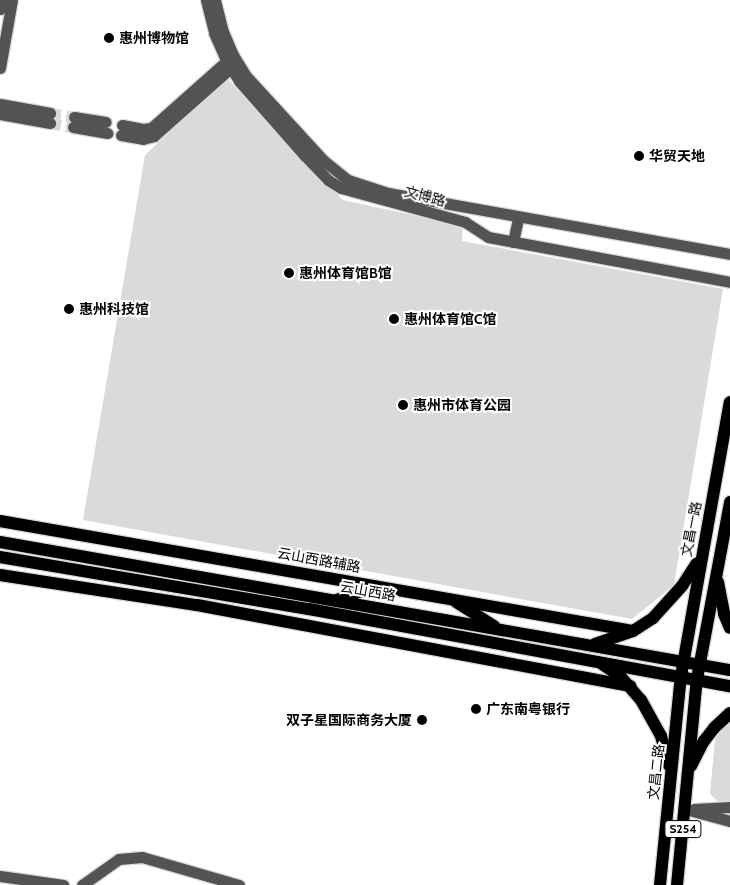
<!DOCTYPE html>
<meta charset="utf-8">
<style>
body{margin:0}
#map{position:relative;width:730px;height:885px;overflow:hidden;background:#fff;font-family:Cabin,"Noto Sans SC",sans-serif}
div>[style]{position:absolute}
.green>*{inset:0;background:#dadada}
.minor-tunnel>*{height:11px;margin-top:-5.5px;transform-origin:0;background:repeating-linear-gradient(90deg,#d9d9d9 0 11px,transparent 0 16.5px)}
.roads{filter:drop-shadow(1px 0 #dbdbdb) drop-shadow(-1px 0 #dbdbdb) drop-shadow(0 1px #dbdbdb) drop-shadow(0 -1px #dbdbdb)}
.minor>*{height:11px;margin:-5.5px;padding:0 5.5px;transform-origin:5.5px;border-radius:5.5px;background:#535353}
.major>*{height:12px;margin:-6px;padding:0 6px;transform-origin:6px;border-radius:6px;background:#000}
.dots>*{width:14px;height:14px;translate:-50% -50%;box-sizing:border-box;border:2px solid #fff;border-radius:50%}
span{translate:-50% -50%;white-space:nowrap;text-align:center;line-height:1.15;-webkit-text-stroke:4px #fff;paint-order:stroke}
.shield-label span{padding:1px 4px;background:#fff;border:1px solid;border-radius:4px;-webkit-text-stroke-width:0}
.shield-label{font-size:12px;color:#000;font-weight:700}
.poi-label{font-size:14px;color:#000;font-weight:700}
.left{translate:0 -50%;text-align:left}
.right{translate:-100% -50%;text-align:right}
.street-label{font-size:14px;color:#000}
</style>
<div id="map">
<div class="green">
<i style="clip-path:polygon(227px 78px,295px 154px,343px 200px,463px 226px,462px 241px,723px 289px,674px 585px,632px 619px,83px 520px,145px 155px)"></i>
<i style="clip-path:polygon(730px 718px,730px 808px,724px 807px,710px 794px,715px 740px,724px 723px)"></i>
</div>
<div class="minor-tunnel">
<i style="left:50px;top:113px;width:24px;rotate:9deg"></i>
<i style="left:50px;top:123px;width:23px;rotate:10deg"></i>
</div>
<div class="roads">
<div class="minor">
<i style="left:206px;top:0;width:34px;rotate:76deg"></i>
<i style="left:214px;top:33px;width:30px;rotate:66deg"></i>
<i style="left:226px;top:60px;width:25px;rotate:58deg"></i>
<i style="left:239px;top:81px;width:100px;rotate:48.7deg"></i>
<i style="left:305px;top:156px;width:33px;rotate:46deg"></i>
<i style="left:328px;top:180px;width:15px;rotate:32deg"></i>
<i style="left:341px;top:188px;width:129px;rotate:15.3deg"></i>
<i style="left:465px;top:222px;width:27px;rotate:33deg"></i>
<i style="left:488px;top:237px;width:246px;rotate:10.5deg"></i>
<i style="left:215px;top:0;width:30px;rotate:76deg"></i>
<i style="left:222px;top:29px;width:28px;rotate:67deg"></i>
<i style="left:233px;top:55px;width:26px;rotate:58deg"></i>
<i style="left:247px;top:77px;width:113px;rotate:47.5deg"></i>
<i style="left:323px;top:160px;width:32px;rotate:39deg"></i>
<i style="left:348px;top:180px;width:42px;rotate:18deg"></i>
<i style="left:388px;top:193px;width:347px;rotate:10.1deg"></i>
<i style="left:0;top:9px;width:9px;rotate:-77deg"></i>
<i style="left:0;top:68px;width:69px;rotate:-80deg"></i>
<i style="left:0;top:104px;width:51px;rotate:10.2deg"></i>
<i style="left:0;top:114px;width:51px;rotate:10.2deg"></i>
<i style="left:74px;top:117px;width:32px;rotate:9deg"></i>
<i style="left:122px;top:125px;width:21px;rotate:11deg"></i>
<i style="left:143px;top:129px;width:8px;rotate:-7deg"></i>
<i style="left:151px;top:128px;width:108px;rotate:-41.6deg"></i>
<i style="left:73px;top:127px;width:35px;rotate:10deg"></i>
<i style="left:121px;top:135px;width:22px;rotate:10deg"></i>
<i style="left:143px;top:139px;width:11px;rotate:-15deg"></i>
<i style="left:154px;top:136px;width:108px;rotate:-41.6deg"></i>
<i style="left:513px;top:242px;width:25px;rotate:-78deg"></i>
<i style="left:685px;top:809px;width:47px;rotate:14.9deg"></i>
<i style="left:694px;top:809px;width:36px;rotate:-3deg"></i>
<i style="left:0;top:876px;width:64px;rotate:8.1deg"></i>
<i style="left:82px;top:885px;width:45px;rotate:-35.1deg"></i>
<i style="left:119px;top:859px;width:23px;rotate:-5deg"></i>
<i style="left:142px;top:857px;width:101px;rotate:16.1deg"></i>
</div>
<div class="major">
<i style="left:0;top:521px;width:642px;rotate:9.86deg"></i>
<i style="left:0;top:542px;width:741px;rotate:9.95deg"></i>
<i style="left:0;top:557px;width:313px;rotate:9.6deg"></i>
<i style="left:309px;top:609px;width:428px;rotate:10.4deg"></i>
<i style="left:0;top:575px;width:199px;rotate:8.7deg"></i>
<i style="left:197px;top:605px;width:441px;rotate:10.6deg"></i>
<i style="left:718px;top:582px;width:33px;rotate:79deg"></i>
<i style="left:724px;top:614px;width:15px;rotate:67deg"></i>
<i style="left:337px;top:600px;width:40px;rotate:-20.2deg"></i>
<i style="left:456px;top:602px;width:45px;rotate:32.3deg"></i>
<i style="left:595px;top:644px;width:40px;rotate:-18.9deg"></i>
<i style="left:633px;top:631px;width:24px;rotate:-33deg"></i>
<i style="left:653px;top:618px;width:43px;rotate:-47.8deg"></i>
<i style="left:682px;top:586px;width:27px;rotate:-57deg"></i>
<i style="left:602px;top:664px;width:22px;rotate:34deg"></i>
<i style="left:620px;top:676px;width:32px;rotate:49deg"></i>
<i style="left:641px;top:700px;width:41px;rotate:60.9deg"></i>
<i style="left:661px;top:736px;width:30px;rotate:75deg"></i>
<i style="left:691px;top:766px;width:28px;rotate:-63deg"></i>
<i style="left:704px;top:741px;width:16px;rotate:-52deg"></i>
<i style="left:714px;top:728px;width:22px;rotate:-43deg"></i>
<i style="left:660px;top:885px;width:210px;rotate:-84.3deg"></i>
<i style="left:681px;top:676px;width:278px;rotate:-79.9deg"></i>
<i style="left:677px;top:885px;width:207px;rotate:-84.5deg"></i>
<i style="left:697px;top:679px;width:180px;rotate:-79.4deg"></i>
</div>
</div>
<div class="dots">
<i style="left:109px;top:38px;background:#000"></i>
<i style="left:639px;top:156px;background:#000"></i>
<i style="left:289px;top:273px;background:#000"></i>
<i style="left:69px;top:309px;background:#000"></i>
<i style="left:394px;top:319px;background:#000"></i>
<i style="left:403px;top:405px;background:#000"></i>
<i style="left:476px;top:709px;background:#000"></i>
<i style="left:422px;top:720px;background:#000"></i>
</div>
<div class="shield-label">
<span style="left:683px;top:829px">S254</span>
</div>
<div class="poi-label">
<span class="left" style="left:119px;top:38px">惠州博物馆</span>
<span class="left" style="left:649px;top:156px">华贸天地</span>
<span class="left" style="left:299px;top:273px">惠州体育馆B馆</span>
<span class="left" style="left:79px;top:309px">惠州科技馆</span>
<span class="left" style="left:404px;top:319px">惠州体育馆C馆</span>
<span class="left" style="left:413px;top:405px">惠州市体育公园</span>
<span class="left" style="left:486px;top:709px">广东南粤银行</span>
<span class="right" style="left:412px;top:720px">双子星国际商务大厦</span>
</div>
<div class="street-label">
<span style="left:425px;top:196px;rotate:15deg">文博路</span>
<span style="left:691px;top:529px;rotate:-79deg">文昌一路</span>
<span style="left:319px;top:560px;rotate:10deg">云山西路辅路</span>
<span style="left:368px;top:591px;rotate:10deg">云山西路</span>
<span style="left:656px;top:772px;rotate:-84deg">文昌二路</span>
</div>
</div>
